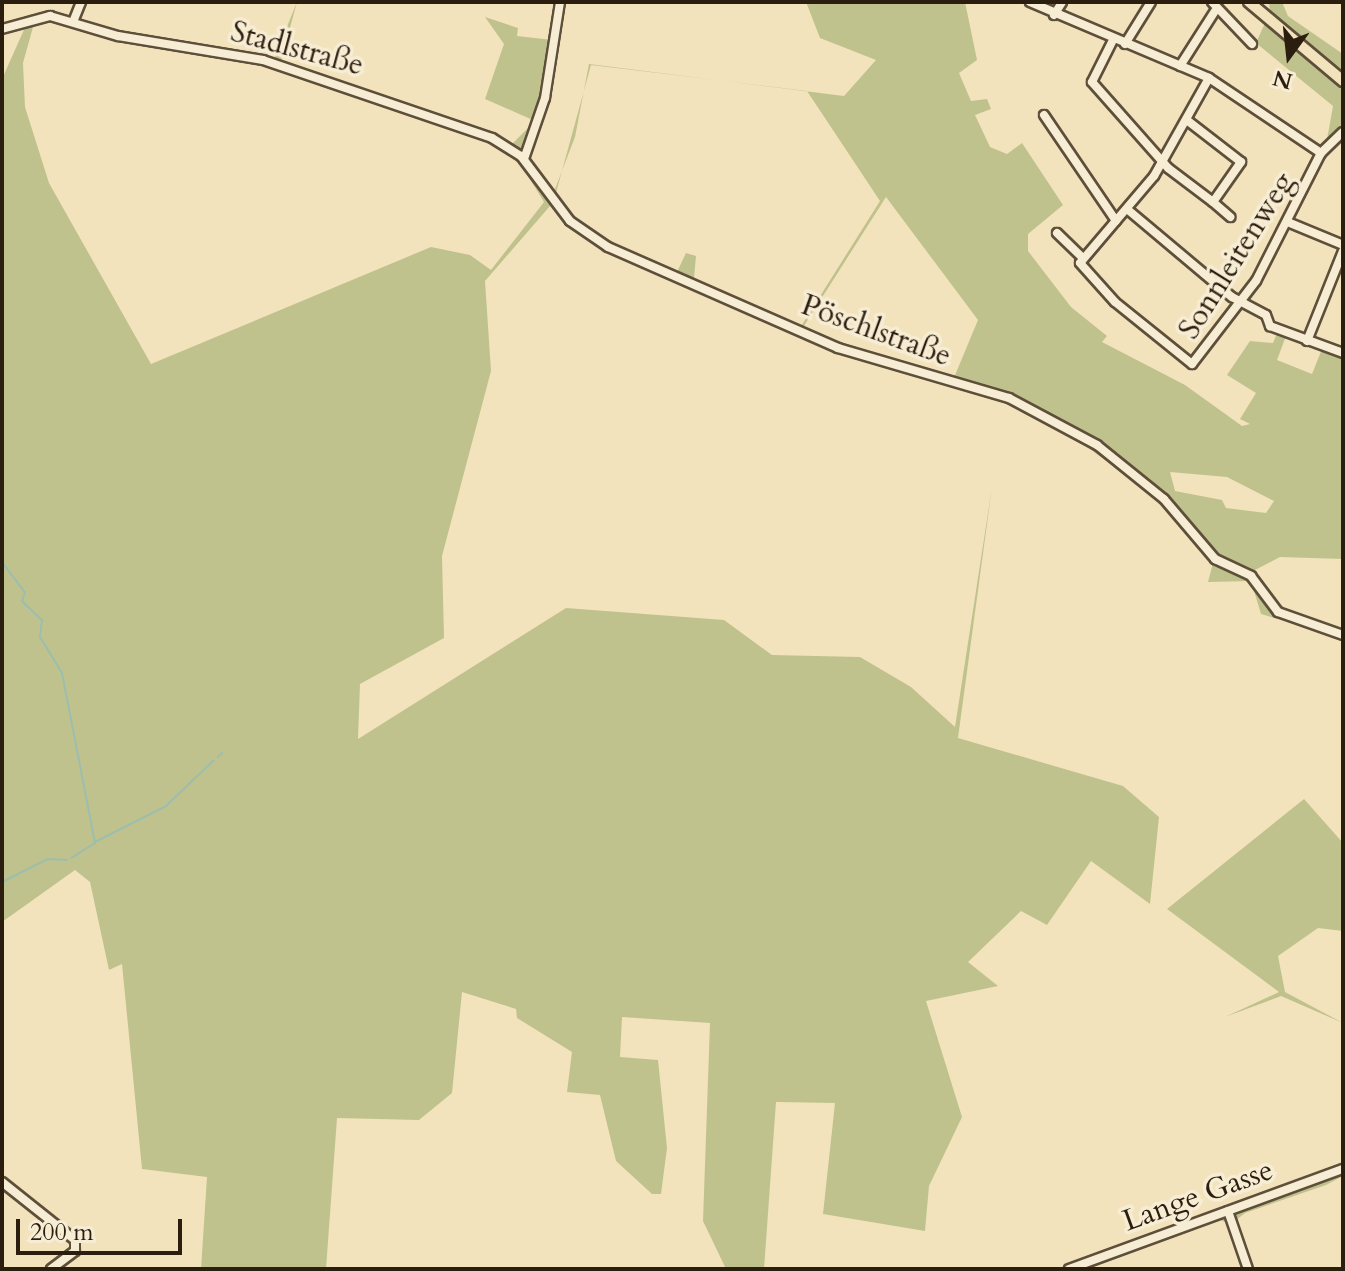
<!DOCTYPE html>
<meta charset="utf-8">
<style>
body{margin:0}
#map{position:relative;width:1345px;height:1271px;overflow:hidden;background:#f2e3bd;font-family:Cardo,serif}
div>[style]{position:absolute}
.green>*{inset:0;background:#c0c28d}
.stream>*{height:2px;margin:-1px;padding:0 1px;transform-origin:1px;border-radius:1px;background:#9bbeae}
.roads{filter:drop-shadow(2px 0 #5e4f3a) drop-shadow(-2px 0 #5e4f3a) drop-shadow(0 2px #5e4f3a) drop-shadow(0 -2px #5e4f3a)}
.minor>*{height:8px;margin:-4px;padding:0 4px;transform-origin:4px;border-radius:4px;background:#f7edd4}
.major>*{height:10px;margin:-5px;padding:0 5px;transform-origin:5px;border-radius:5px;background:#f2e3bd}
span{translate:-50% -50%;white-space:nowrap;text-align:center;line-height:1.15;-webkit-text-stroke:7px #f7edd4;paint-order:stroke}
.street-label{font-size:30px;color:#2c1e0f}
.frame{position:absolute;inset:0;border:4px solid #2c1e0f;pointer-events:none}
.north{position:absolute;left:1249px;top:16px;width:80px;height:80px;-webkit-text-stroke:6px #f7edd4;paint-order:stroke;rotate:195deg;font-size:22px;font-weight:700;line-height:32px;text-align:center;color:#2c1e0f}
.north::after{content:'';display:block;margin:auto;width:28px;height:36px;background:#2c1e0f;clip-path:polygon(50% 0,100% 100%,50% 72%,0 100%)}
.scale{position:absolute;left:16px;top:1219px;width:166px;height:36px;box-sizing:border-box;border:4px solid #2c1e0f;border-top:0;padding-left:10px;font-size:24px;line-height:28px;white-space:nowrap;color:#2c1e0f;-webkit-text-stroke:6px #f7edd4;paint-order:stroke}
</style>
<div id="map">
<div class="green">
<i style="clip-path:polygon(evenodd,78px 2px,79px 20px,92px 28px,273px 61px,297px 2px,281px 61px,512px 144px,535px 121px,485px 99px,504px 44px,485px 17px,518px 28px,517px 36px,553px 40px,562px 2px,547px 102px,527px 152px,552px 197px,575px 137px,589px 64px,844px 96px,876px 60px,820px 38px,806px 2px,965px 2px,977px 60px,959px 73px,971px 101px,987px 99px,991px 109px,975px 115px,990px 147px,1007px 154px,1022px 143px,1063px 205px,1028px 234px,1028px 251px,1071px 307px,1107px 336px,1102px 342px,1185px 385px,1242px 426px,1250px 424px,1240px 419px,1256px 393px,1227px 375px,1250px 341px,1273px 343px,1277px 333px,1286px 336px,1277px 360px,1312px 374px,1322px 349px,1343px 355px,1343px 559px,1280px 557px,1251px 572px,1281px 612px,1343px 638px,1261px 614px,1251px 581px,1208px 582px,1213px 563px,1164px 502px,1056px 425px,1007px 400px,853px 356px,754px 316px,594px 243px,550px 206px,485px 281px,491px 371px,442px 556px,444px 638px,360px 684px,358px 739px,566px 608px,724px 620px,772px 655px,860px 657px,911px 687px,955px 727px,992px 487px,958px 738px,1123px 786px,1159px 817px,1150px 904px,1091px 861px,1047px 925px,1021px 911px,968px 962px,998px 986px,926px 1001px,962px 1117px,929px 1186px,925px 1231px,823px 1214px,835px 1103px,776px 1102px,764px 1269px,726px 1269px,703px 1221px,710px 1023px,622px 1017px,620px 1057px,658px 1060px,667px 1148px,661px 1194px,652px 1194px,616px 1161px,600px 1095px,567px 1092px,572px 1052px,517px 1018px,516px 1009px,462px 992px,452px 1093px,419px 1120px,337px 1118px,326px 1269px,201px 1269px,207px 1177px,142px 1169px,122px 964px,109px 970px,90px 882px,75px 870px,2px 922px,2px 79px,31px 14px,68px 16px,78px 2px,44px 18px,270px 65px,383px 100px,513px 152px,544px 202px,491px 270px,470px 255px,431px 247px,151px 364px,49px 183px,25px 107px,23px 63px,35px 20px,44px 18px,78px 2px,591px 65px,807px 91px,880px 201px,800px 328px,694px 278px,696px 256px,686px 253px,677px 272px,607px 244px,562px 210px,554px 200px,591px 65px,78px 2px,886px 197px,978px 320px,953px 380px,802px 329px,886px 197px,78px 2px,1170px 472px,1227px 477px,1274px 501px,1266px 513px,1226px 508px,1222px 500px,1175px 491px,1170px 472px)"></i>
<i style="clip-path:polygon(1269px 2px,1282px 2px,1288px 16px,1343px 54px,1343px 73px,1270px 14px)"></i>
<i style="clip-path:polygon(1265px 23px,1343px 88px,1343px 129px,1326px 145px,1333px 106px,1256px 43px)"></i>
<i style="clip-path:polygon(1304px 799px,1343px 843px,1343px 931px,1318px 928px,1278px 956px,1285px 992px,1343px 1023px,1281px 996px,1225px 1017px,1279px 992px,1167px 909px)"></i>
<i style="clip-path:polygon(1343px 1163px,1343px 1176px,1326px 1185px,1245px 1213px,1230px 1225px,1221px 1220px,1088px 1269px,1056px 1269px)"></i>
</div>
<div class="stream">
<i style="left:2px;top:562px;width:38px;rotate:53deg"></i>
<i style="left:25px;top:592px;width:9px;rotate:108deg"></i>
<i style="left:22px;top:601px;width:28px;rotate:44deg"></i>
<i style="left:42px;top:620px;width:17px;rotate:97deg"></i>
<i style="left:40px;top:637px;width:42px;rotate:58.6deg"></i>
<i style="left:62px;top:673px;width:173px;rotate:79deg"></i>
<i style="left:95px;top:843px;width:28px;rotate:148deg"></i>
<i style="left:218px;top:757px;width:6px;rotate:-45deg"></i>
<i style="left:95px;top:842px;width:80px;rotate:-26.9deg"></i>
<i style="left:166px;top:806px;width:66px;rotate:-43.8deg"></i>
<i style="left:2px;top:882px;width:51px;rotate:-26.6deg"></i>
<i style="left:48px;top:859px;width:19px;rotate:3deg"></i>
</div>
<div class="roads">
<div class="minor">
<i style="left:1030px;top:2px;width:194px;rotate:23deg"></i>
<i style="left:1209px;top:78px;width:135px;rotate:33.8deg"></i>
<i style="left:1212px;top:2px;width:58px;rotate:46.4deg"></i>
<i style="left:1054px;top:15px;width:15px;rotate:-58deg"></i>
<i style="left:73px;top:22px;width:22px;rotate:-68deg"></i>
<i style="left:2px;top:29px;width:50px;rotate:-15.2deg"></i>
<i style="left:50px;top:16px;width:71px;rotate:16.4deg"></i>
<i style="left:118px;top:36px;width:147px;rotate:9.4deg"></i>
<i style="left:263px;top:60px;width:242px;rotate:18.8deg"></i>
<i style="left:492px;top:138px;width:34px;rotate:32deg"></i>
<i style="left:521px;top:156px;width:81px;rotate:53deg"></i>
<i style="left:570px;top:221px;width:46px;rotate:34.4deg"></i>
<i style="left:608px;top:247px;width:251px;rotate:23.7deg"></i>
<i style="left:838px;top:348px;width:178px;rotate:16.3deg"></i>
<i style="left:1009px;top:398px;width:100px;rotate:28.1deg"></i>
<i style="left:1097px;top:445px;width:86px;rotate:38.9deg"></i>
<i style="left:1164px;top:499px;width:79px;rotate:49.6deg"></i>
<i style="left:1215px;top:559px;width:40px;rotate:25deg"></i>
<i style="left:1251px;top:576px;width:45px;rotate:53.1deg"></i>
<i style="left:1278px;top:612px;width:69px;rotate:19.5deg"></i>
<i style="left:1113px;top:40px;width:47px;rotate:116.6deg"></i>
<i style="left:1092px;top:82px;width:115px;rotate:48.5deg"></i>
<i style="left:1168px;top:168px;width:56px;rotate:37.1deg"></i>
<i style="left:1213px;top:202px;width:49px;rotate:-55deg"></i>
<i style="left:1241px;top:162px;width:67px;rotate:-142.3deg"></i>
<i style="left:1125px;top:44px;width:49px;rotate:-58.2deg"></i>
<i style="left:1180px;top:66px;width:65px;rotate:-57.5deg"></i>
<i style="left:1209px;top:78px;width:112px;rotate:119.3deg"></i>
<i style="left:1154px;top:176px;width:114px;rotate:130.4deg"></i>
<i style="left:1080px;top:263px;width:52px;rotate:48.1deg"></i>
<i style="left:1115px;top:302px;width:99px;rotate:38.8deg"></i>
<i style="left:1192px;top:364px;width:105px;rotate:-52.4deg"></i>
<i style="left:1256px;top:281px;width:144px;rotate:-63.1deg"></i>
<i style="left:1321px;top:153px;width:30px;rotate:-44deg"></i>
<i style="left:1044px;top:115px;width:128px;rotate:55.8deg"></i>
<i style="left:524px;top:159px;width:65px;rotate:-71deg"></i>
<i style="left:545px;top:98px;width:97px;rotate:-81.1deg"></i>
<i style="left:1213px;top:202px;width:23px;rotate:41deg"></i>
<i style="left:1127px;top:209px;width:137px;rotate:40deg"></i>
<i style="left:1232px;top:297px;width:38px;rotate:28deg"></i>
<i style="left:1266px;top:315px;width:12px;rotate:70deg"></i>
<i style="left:1270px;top:326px;width:78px;rotate:20.3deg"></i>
<i style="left:1290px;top:223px;width:57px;rotate:22.5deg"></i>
<i style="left:1057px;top:233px;width:35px;rotate:44deg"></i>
<i style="left:1307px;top:341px;width:97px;rotate:-68.2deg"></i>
<i style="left:2px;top:1182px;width:93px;rotate:38.5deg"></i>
<i style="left:75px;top:1240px;width:11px;rotate:90deg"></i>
<i style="left:75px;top:1251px;width:30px;rotate:143deg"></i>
<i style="left:1228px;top:1211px;width:61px;rotate:71deg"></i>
<i style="left:1069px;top:1269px;width:292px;rotate:-20.1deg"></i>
</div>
<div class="major">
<i style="left:1249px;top:2px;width:123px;rotate:40deg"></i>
</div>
</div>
<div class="street-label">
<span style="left:297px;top:49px;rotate:15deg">Stadlstraße</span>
<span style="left:1237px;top:256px;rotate:-58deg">Sonnleitenweg</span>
<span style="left:876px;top:331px;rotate:20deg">Pöschlstraße</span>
<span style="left:1198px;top:1196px;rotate:-20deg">Lange Gasse</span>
</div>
<div class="frame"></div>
<div class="north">N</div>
<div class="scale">200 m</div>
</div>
